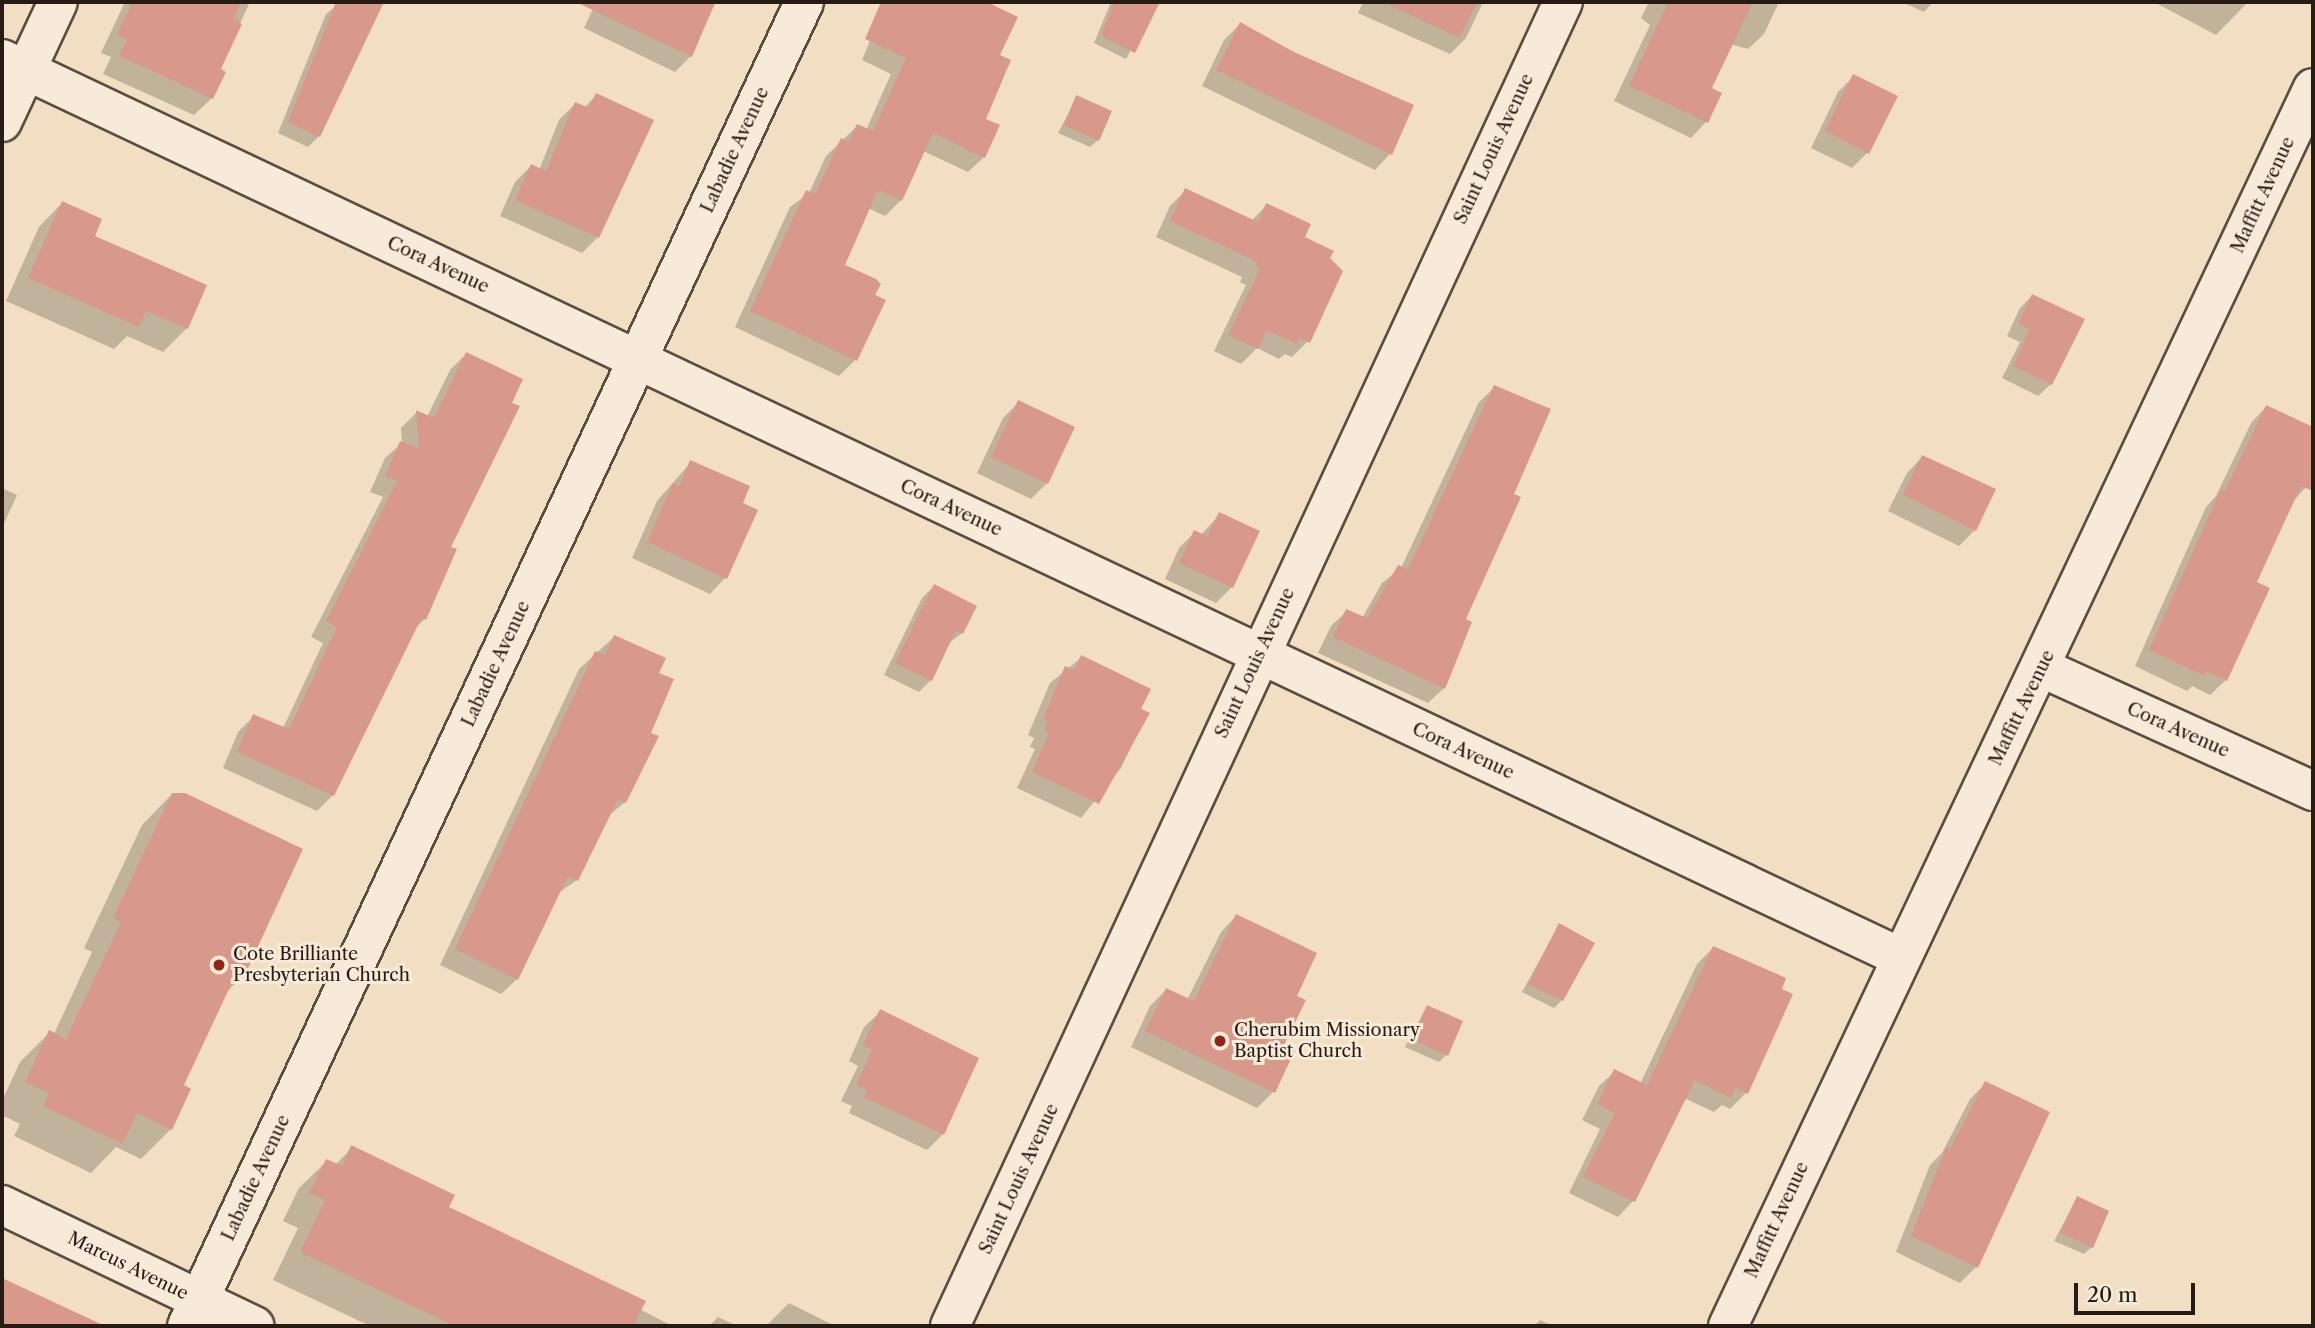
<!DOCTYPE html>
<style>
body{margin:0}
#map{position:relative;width:2315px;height:1328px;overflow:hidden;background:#f2dfc3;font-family:"Libre Caslon Text",serif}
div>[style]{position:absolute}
.shadow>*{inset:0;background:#0003}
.building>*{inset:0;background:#d8998a}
.roads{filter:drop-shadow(2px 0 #5a4d40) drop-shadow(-2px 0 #5a4d40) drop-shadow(0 2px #5a4d40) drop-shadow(0 -2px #5a4d40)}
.minor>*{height:38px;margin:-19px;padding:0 19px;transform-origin:19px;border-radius:19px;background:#f7ead8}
.dots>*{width:19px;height:19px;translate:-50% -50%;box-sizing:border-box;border:4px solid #f7ead8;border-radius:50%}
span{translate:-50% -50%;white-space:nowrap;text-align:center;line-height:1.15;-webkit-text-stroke:6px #f7ead8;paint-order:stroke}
.street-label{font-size:18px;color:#271c15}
.poi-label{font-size:18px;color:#271c15}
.left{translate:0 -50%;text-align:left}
.frame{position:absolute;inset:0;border:4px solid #271c15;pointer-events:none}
.scale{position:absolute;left:2074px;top:1283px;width:121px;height:32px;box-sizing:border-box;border:4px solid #271c15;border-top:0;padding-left:9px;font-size:21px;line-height:24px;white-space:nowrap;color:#271c15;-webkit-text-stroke:5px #f7ead8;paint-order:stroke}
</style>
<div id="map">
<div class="shadow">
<i style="clip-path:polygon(125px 2px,250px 2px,219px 69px,212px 98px,194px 115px,103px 74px,111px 57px,101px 53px)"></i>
<i style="clip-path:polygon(341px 2px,382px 2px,319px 136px,308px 147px,278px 133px,326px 14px)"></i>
<i style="clip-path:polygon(596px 2px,716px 2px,691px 56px,675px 72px,584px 28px)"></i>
<i style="clip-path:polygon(886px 2px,983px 2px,1016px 17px,998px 56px,984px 120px,984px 157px,968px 172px,923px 151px,901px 200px,885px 216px,868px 208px,843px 266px,883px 301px,855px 360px,839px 376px,735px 327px,790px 207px,809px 193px,826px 156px,857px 126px,866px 130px,891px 74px,862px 60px)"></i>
<i style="clip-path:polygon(1111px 2px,1158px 2px,1126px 59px,1094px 43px)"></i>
<i style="clip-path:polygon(1363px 2px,1483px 2px,1466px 38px,1450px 54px,1358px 13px)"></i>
<i style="clip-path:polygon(1649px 2px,1779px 2px,1764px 34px,1748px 49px,1730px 44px,1709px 89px,1706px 122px,1691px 138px,1614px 101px,1650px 25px,1641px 18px)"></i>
<i style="clip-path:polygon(1902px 2px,1933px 2px,1924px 12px)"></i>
<i style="clip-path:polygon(2154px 2px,2248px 2px,2216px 35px)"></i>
<i style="clip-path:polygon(1240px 24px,1390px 154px,1375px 170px,1202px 86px,1224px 40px)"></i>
<i style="clip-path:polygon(1854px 76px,1867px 153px,1852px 168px,1811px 148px,1838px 92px)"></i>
<i style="clip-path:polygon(596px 95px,598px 237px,582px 253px,500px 216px,515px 182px,531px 166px,539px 170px,559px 120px,575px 104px,584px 108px)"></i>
<i style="clip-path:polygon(1077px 97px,1098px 140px,1090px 147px,1058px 133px)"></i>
<i style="clip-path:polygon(1186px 190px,1251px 221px,1267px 205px,1303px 238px,1308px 341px,1292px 357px,1285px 354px,1279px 359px,1257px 348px,1241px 364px,1214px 351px,1246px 285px,1240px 282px,1242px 277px,1156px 237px,1170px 206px)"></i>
<i style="clip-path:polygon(62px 203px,187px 328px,163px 352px,127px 336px,114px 349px,6px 301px,39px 227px)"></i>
<i style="clip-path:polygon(2032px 296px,2051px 384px,2038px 396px,2002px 378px,2020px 342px,2007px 336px,2020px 308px)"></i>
<i style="clip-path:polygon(466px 354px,449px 548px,425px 619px,414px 629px,333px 795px,317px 811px,223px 768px,238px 732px,254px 716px,283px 728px,323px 643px,311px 637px,383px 497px,370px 492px,385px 458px,402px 443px,401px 428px,417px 412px,427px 417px,450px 370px)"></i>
<i style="clip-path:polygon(1495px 387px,1512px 495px,1463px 620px,1444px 688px,1428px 703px,1318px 653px,1331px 626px,1347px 611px,1362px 618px,1382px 583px,1401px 568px,1479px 402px)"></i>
<i style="clip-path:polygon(1019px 402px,1047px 483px,1031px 499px,977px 473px,1003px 418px)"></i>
<i style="clip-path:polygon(2266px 407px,2313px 429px,2313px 479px,2291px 504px,2255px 583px,2226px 680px,2210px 695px,2192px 686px,2187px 691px,2135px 666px,2206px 507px,2216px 496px,2251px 423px)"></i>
<i style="clip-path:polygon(1922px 457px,1975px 530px,1959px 546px,1888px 511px,1907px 473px)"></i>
<i style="clip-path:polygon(691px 462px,741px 503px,725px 578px,710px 594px,632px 558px,657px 501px)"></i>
<i style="clip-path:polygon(2px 488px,17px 495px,2px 528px)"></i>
<i style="clip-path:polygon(1220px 514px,1232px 587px,1216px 603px,1165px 579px,1179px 548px,1195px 532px,1201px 535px)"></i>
<i style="clip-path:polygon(934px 586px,962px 633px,948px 644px,931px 680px,919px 692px,884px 675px,922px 598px)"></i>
<i style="clip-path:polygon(614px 637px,657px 674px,649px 734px,625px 802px,607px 817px,577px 880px,557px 894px,517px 979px,501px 994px,440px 965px,579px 669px)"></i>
<i style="clip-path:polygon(1081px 658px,1147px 714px,1121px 768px,1081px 818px,1017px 788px,1035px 749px,1030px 747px,1034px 738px,1028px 735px,1050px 683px)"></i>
<i style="clip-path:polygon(172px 794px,301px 850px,242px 976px,225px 994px,181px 1086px,171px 1129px,141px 1159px,116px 1147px,91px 1173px,14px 1136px,20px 1124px,2px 1115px,2px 1101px,20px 1062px,50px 1032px,54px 1034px,92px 952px,84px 948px,142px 825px)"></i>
<i style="clip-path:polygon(1236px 916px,1295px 996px,1282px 1046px,1293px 1051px,1273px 1092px,1257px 1108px,1131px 1047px,1150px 1006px,1166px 990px,1187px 1000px,1221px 932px)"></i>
<i style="clip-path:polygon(1559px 925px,1562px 1000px,1554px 1008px,1522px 992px)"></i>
<i style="clip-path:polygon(1713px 948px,1746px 1093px,1730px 1109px,1722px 1105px,1714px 1112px,1684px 1098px,1633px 1201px,1618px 1217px,1569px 1193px,1600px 1129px,1582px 1120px,1599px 1086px,1615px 1071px,1640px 1084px,1697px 964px)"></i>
<i style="clip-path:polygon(1427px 1007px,1446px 1055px,1439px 1062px,1405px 1047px)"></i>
<i style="clip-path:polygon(880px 1012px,943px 1134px,927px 1150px,849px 1113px,852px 1106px,841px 1101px,858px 1066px,849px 1061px,864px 1027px)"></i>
<i style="clip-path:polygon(1986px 1083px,1976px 1267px,1960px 1283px,1896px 1252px,1930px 1165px,1942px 1153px,1970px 1099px)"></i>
<i style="clip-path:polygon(352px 1148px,447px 1208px,672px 1326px,370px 1326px,273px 1280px,298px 1228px,283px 1221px,299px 1188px,327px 1161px,335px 1165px)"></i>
<i style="clip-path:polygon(2077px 1198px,2092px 1247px,2084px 1254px,2054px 1241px)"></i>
<i style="clip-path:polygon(2px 1280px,77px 1315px,72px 1326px,2px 1326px)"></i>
<i style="clip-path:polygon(789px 1303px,835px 1326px,766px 1326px)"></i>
<i style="clip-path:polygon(718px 1317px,737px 1326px,709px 1326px)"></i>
<i style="clip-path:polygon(1540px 1320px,1553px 1326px,1534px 1326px)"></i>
</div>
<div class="building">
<i style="clip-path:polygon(132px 2px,241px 2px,233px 19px,242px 24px,221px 69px,226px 72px,213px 99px,119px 56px,127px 39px,117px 35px)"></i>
<i style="clip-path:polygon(336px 2px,384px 2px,320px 137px,288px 122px)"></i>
<i style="clip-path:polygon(576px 2px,715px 2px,692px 57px)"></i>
<i style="clip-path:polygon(881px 2px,987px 2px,1018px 17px,1000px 55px,1011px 60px,986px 119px,1000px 125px,985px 158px,933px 133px,902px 201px,878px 190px,845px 265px,876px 279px,881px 284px,875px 295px,886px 300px,857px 361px,750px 311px,806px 190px,815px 194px,841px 138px,849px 142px,857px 124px,873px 131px,906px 58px,865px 39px)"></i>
<i style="clip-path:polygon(1114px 2px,1160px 2px,1135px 53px,1101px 36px)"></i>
<i style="clip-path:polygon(1383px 2px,1477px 2px,1460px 38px)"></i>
<i style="clip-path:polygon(1668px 2px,1753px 2px,1712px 88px,1722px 93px,1708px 123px,1629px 86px)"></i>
<i style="clip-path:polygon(1240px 22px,1294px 52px,1414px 105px,1392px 155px,1216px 70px)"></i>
<i style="clip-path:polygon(1853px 74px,1898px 96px,1869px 154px,1825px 131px)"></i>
<i style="clip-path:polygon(596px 93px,654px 120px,599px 238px,515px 200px,531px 164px,546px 171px,575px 102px,589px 108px)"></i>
<i style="clip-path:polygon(1076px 95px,1112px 111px,1099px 141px,1064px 125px)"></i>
<i style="clip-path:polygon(1185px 188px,1258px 222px,1266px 203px,1311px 224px,1305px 237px,1334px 251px,1330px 258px,1343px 271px,1310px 343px,1300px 338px,1296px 344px,1267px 330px,1258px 349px,1228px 335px,1260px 269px,1255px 266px,1257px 262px,1170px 221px)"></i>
<i style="clip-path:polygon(62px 201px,102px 219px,95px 236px,207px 285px,188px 329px,146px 311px,139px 327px,28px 278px)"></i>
<i style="clip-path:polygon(2032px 294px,2085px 319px,2052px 385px,2013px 366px,2030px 329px,2018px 323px)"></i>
<i style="clip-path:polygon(466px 352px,523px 379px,512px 403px,520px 406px,451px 547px,457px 549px,426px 620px,422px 617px,334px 796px,237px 752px,253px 714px,289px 729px,337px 627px,326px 621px,397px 481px,385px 476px,400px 441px,419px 449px,416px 410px,434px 418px)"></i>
<i style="clip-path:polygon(1494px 385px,1551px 409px,1514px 494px,1521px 497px,1466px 619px,1472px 622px,1445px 689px,1333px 637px,1346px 609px,1367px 618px,1398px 565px,1408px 569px)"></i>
<i style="clip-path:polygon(1018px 400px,1075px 427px,1048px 484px,991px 457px)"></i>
<i style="clip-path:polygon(2266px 405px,2313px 427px,2313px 491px,2301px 486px,2257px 582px,2270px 588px,2227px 681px,2206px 671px,2204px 676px,2149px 650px,2221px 489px,2225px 491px)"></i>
<i style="clip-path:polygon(1922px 455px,1996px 489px,1976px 531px,1903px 495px)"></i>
<i style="clip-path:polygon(690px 460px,750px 486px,743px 503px,758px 510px,727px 579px,647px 542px,673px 483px,679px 486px)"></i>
<i style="clip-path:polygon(1219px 512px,1260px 531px,1233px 588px,1179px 563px,1194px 530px,1207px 536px)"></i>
<i style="clip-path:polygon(934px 584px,977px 606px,963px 634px,956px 630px,932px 681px,895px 663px)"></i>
<i style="clip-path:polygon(614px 635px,666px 658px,659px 673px,674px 679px,651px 733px,659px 736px,626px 803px,618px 799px,578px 881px,568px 876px,518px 980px,455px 949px,595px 651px,605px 655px)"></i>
<i style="clip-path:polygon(1081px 655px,1151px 689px,1141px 709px,1150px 713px,1099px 804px,1032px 772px,1049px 733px,1044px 731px,1048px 722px,1043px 719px,1065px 666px,1074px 670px)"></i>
<i style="clip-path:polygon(172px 793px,185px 793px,303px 849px,244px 977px,236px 974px,184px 1085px,191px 1089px,172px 1130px,137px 1113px,122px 1144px,43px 1106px,49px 1093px,25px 1082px,49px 1030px,66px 1039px,121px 922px,113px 918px)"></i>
<i style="clip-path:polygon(1236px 914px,1317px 953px,1297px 996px,1306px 1000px,1284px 1045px,1295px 1050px,1275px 1093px,1145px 1031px,1166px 988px,1194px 1001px)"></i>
<i style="clip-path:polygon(1559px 923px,1595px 943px,1563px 1001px,1528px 984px)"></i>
<i style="clip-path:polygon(1713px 946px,1786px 978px,1782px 989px,1793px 994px,1748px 1094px,1736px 1088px,1731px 1098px,1695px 1080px,1635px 1202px,1583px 1177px,1615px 1113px,1597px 1104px,1614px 1069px,1647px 1085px)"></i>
<i style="clip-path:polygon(1427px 1005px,1463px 1021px,1448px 1056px,1411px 1039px)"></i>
<i style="clip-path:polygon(880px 1009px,979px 1058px,944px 1135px,864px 1097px,867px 1090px,856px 1085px,872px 1050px,863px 1045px)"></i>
<i style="clip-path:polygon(1985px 1081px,2050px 1112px,1978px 1268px,1911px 1236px,1946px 1147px,1950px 1149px)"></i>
<i style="clip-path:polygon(351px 1145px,455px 1195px,449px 1207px,646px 1301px,633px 1326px,454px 1326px,300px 1252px,325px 1200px,309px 1193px,326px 1159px,342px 1166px)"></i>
<i style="clip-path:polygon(2077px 1196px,2109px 1211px,2093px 1248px,2060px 1233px)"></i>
<i style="clip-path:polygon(2px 1278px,105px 1326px,2px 1326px)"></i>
</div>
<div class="roads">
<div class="minor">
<i style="left:2px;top:59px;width:2100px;rotate:25.32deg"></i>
<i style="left:2px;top:122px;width:132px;rotate:-65deg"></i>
<i style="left:2042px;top:668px;width:298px;rotate:24.4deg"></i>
<i style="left:2px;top:1205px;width:280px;rotate:25.6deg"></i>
<i style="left:187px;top:1326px;width:1461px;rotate:-65.01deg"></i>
<i style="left:950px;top:1326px;width:1459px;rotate:-65.16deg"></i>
<i style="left:1728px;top:1326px;width:1369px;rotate:-64.71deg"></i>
</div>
</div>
<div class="dots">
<i style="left:219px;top:965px;background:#8f2418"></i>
<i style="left:1220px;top:1041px;background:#8f2418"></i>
</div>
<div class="street-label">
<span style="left:1494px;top:149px;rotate:-65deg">Saint Louis Avenue</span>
<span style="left:735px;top:150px;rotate:-65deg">Labadie Avenue</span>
<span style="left:2263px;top:195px;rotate:-65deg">Maffitt Avenue</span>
<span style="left:438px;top:265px;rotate:25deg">Cora Avenue</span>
<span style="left:951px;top:508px;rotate:25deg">Cora Avenue</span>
<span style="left:1255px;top:663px;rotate:-65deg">Saint Louis Avenue</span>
<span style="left:496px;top:664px;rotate:-65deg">Labadie Avenue</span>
<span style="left:2022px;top:708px;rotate:-64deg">Maffitt Avenue</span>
<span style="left:2178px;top:730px;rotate:24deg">Cora Avenue</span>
<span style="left:1463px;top:751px;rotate:25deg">Cora Avenue</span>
<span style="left:256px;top:1178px;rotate:-65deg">Labadie Avenue</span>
<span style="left:1019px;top:1179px;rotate:-65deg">Saint Louis Avenue</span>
<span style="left:1777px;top:1220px;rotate:-65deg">Maffitt Avenue</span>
<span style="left:128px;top:1266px;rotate:26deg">Marcus Avenue</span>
</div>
<div class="poi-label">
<span class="left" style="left:233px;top:965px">Cote Brilliante<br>Presbyterian Church</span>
<span class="left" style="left:1234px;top:1041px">Cherubim Missionary<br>Baptist Church</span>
</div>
<div class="frame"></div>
<div class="scale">20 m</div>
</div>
